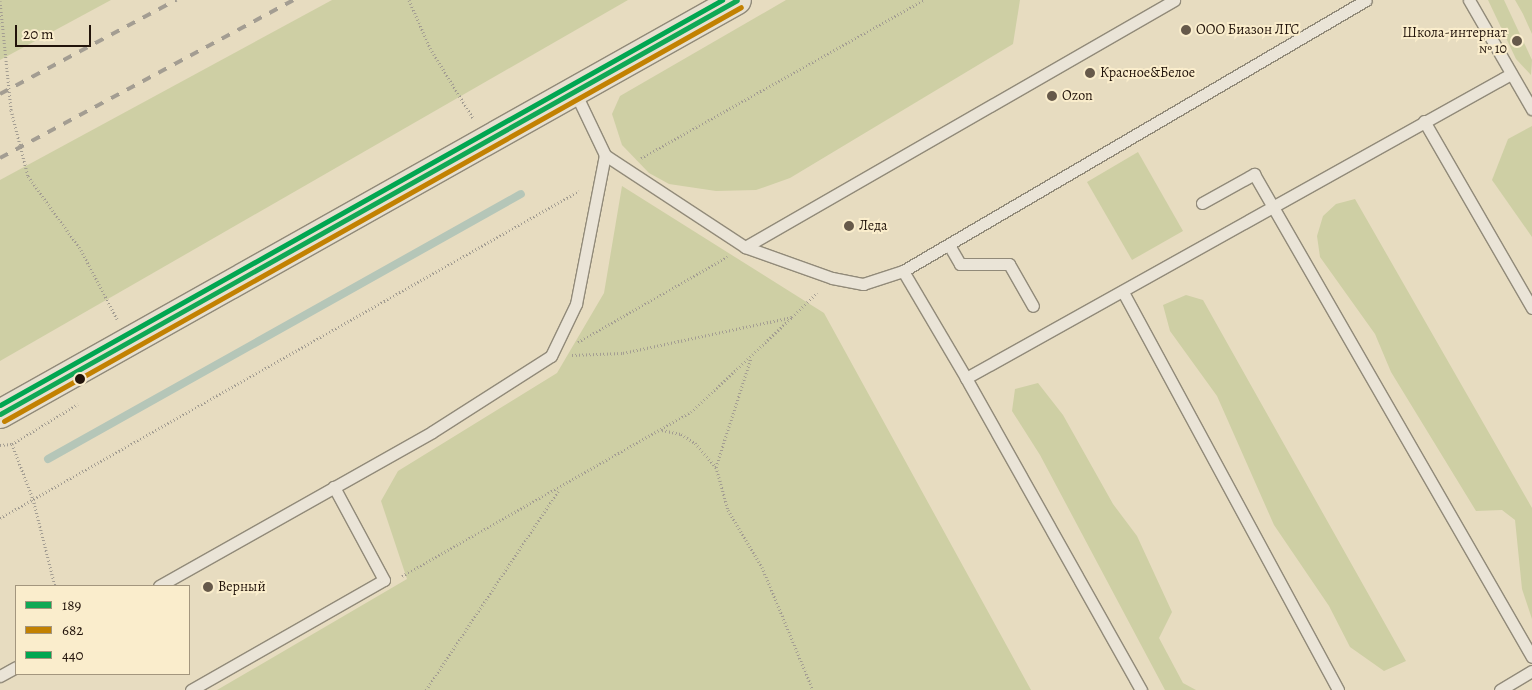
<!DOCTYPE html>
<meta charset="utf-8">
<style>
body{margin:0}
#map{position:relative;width:1532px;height:690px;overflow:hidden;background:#e7dcc0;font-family:Alegreya,serif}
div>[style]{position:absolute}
.green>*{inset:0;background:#cecfa4}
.stream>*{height:8px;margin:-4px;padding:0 4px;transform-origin:4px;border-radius:4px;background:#b5c6b8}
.path>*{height:3px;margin-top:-1.5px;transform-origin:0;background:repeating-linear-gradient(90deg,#a39d92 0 1px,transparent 0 3.5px)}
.roads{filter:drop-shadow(1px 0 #918a79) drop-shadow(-1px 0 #918a79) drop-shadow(0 1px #918a79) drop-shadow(0 -1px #918a79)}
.lane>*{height:11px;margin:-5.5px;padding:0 5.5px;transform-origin:5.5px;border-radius:5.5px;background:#eae4d7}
.primary>*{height:28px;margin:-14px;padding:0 14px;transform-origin:14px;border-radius:14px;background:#e7e0d0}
.rail>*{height:4px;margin-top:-2px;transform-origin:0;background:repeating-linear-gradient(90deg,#a39d92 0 9px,transparent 0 18px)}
.bus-1>*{height:5px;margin:-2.5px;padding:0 2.5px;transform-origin:2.5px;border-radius:2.5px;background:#10a855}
.bus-2>*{height:5px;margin:-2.5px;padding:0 2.5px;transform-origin:2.5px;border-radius:2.5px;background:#c28102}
.bus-3>*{height:5px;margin:-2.5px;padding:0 2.5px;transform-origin:2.5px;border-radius:2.5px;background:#00a651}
.dots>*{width:14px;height:14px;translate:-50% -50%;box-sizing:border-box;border:2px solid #faedcc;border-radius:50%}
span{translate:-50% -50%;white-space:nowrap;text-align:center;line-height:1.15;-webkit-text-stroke:4px #faedcc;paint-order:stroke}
.poi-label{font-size:14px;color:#21130a}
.left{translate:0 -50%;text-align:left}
.right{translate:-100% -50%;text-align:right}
.legend{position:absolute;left:15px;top:585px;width:175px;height:90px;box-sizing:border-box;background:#faedcc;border:1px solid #a3967e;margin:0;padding:6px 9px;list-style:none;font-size:15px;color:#21130a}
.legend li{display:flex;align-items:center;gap:10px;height:25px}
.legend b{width:25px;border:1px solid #a3967e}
.scale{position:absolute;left:15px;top:25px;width:76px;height:22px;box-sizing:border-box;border:2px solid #21130a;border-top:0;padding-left:6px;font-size:15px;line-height:18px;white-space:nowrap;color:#21130a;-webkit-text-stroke:4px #faedcc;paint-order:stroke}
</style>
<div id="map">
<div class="green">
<i style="clip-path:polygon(0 0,111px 0,0 60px)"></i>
<i style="clip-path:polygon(332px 0,628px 0,0 361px,0 180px)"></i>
<i style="clip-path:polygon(786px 0,1020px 0,1013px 44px,790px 178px,756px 190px,716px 191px,669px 184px,649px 173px,622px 145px,612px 114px,620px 96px)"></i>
<i style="clip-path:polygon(1488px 0,1504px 0,1532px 60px,1531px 75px,1516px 59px)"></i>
<i style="clip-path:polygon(1515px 0,1532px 0,1532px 34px,1523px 14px)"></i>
<i style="clip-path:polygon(1532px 126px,1532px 237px,1492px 180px,1508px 139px)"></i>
<i style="clip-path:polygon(1138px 152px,1183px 231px,1132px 260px,1087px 182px)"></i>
<i style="clip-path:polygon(622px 186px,824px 313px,1031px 690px,217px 690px,407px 579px,381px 501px,398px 471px,557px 373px,604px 293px)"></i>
<i style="clip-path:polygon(1355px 199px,1532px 508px,1532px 619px,1522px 589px,1515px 520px,1502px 510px,1476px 511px,1391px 372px,1375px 334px,1320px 257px,1317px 236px,1323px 216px,1336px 204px)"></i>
<i style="clip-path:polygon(1186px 295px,1203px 300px,1406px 661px,1384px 671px,1350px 647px,1329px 606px,1274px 525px,1217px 396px,1170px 331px,1163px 305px)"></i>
<i style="clip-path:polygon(1038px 383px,1063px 415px,1113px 504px,1137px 536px,1172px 612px,1159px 638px,1183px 683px,1196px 690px,1165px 690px,1040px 455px,1012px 411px,1015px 389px)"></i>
</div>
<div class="stream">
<i style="left:48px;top:459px;width:542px;rotate:-29.26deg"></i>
</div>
<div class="path">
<i style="left:409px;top:0;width:52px;rotate:66.4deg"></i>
<i style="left:430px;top:48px;width:82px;rotate:58.4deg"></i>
<i style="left:0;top:1px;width:110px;rotate:84.2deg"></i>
<i style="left:11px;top:110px;width:68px;rotate:75.6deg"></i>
<i style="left:28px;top:176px;width:91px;rotate:54.4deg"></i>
<i style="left:81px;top:250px;width:78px;rotate:62.4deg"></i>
<i style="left:641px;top:158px;width:324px;rotate:-29.2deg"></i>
<i style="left:578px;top:342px;width:172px;rotate:-29.7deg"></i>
<i style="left:572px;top:355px;width:51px;rotate:-2.2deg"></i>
<i style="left:623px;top:353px;width:173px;rotate:-12deg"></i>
<i style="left:792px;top:317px;width:35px;rotate:-44deg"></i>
<i style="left:662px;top:430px;width:19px;rotate:12deg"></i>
<i style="left:681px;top:434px;width:17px;rotate:33deg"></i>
<i style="left:695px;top:443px;width:32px;rotate:49deg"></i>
<i style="left:716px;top:467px;width:45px;rotate:74.4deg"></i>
<i style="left:728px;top:510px;width:66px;rotate:59.2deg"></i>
<i style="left:762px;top:567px;width:133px;rotate:67.5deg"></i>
<i style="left:12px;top:444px;width:77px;rotate:-31.2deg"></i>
<i style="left:0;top:445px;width:12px;rotate:-5deg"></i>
<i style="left:12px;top:444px;width:59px;rotate:69.1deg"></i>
<i style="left:33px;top:499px;width:90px;rotate:75.8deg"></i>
<i style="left:716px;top:467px;width:114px;rotate:-72.2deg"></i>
<i style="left:0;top:518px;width:665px;rotate:-29.46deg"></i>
<i style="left:402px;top:576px;width:332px;rotate:-29.6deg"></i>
<i style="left:691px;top:412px;width:139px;rotate:-43.2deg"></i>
<i style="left:426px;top:690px;width:239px;rotate:-56.4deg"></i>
</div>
<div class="roads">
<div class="lane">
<i style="left:1469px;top:0;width:126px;rotate:60deg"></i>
<i style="left:575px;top:92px;width:70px;rotate:64.5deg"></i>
<i style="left:605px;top:155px;width:168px;rotate:33.3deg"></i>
<i style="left:745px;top:247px;width:92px;rotate:19.6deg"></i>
<i style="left:832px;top:278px;width:32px;rotate:11deg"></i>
<i style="left:863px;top:284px;width:42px;rotate:-18deg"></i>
<i style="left:903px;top:271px;width:124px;rotate:59.5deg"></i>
<i style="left:966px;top:378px;width:622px;rotate:-29.16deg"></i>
<i style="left:1424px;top:121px;width:216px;rotate:60deg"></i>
<i style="left:1202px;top:203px;width:60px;rotate:-29.1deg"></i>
<i style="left:1254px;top:174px;width:557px;rotate:60.08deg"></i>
<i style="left:949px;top:245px;width:22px;rotate:60deg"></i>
<i style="left:960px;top:264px;width:49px"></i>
<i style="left:1009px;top:264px;width:48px;rotate:60.3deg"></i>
<i style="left:745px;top:247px;width:495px;rotate:-29.9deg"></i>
<i style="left:903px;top:271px;width:536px;rotate:-30.34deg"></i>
<i style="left:1123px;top:292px;width:452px;rotate:61.6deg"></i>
<i style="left:966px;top:378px;width:358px;rotate:60.7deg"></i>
<i style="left:159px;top:586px;width:313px;rotate:-29.4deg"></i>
<i style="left:432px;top:432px;width:141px;rotate:-32.6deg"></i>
<i style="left:551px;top:356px;width:58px;rotate:-64.3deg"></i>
<i style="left:576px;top:304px;width:152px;rotate:-79deg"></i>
<i style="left:0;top:676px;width:18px;rotate:-29deg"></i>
<i style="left:191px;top:690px;width:222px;rotate:-29.7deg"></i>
<i style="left:384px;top:580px;width:106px;rotate:-118.3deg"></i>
<i style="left:1500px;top:690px;width:37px;rotate:-31deg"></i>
</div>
<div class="primary">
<i style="left:0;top:414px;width:845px;rotate:-29.32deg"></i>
</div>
</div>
<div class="rail">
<i style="left:0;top:94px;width:200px;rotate:-28.1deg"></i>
<i style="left:0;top:158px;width:333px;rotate:-28.3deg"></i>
</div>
<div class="bus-1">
<i style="left:0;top:414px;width:845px;rotate:-29.32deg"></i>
</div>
<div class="bus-2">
<i style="left:4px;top:421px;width:845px;rotate:-29.32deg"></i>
</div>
<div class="bus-3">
<i style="left:0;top:405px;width:828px;rotate:-29.29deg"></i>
</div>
<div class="dots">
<i style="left:1186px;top:30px;background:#66594a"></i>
<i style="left:1517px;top:41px;background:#66594a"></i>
<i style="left:1090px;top:73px;background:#66594a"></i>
<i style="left:1052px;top:96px;background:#66594a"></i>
<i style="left:849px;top:226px;background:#66594a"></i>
<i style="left:80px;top:379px;background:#21130a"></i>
<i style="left:208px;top:587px;background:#66594a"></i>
</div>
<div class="poi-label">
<span class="left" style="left:1196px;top:30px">ООО Биазон ЛГС</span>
<span class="right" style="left:1507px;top:41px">Школа-интернат<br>№ 10</span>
<span class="left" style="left:1100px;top:73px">Красное&amp;Белое</span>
<span class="left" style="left:1062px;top:96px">Ozon</span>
<span class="left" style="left:859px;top:226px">Леда</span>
<span class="left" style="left:218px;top:587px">Верный</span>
</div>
<ul class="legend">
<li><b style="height:6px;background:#10a855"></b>189</li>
<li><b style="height:6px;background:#c28102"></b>682</li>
<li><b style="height:6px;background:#00a651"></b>440</li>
</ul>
<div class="scale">20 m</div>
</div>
